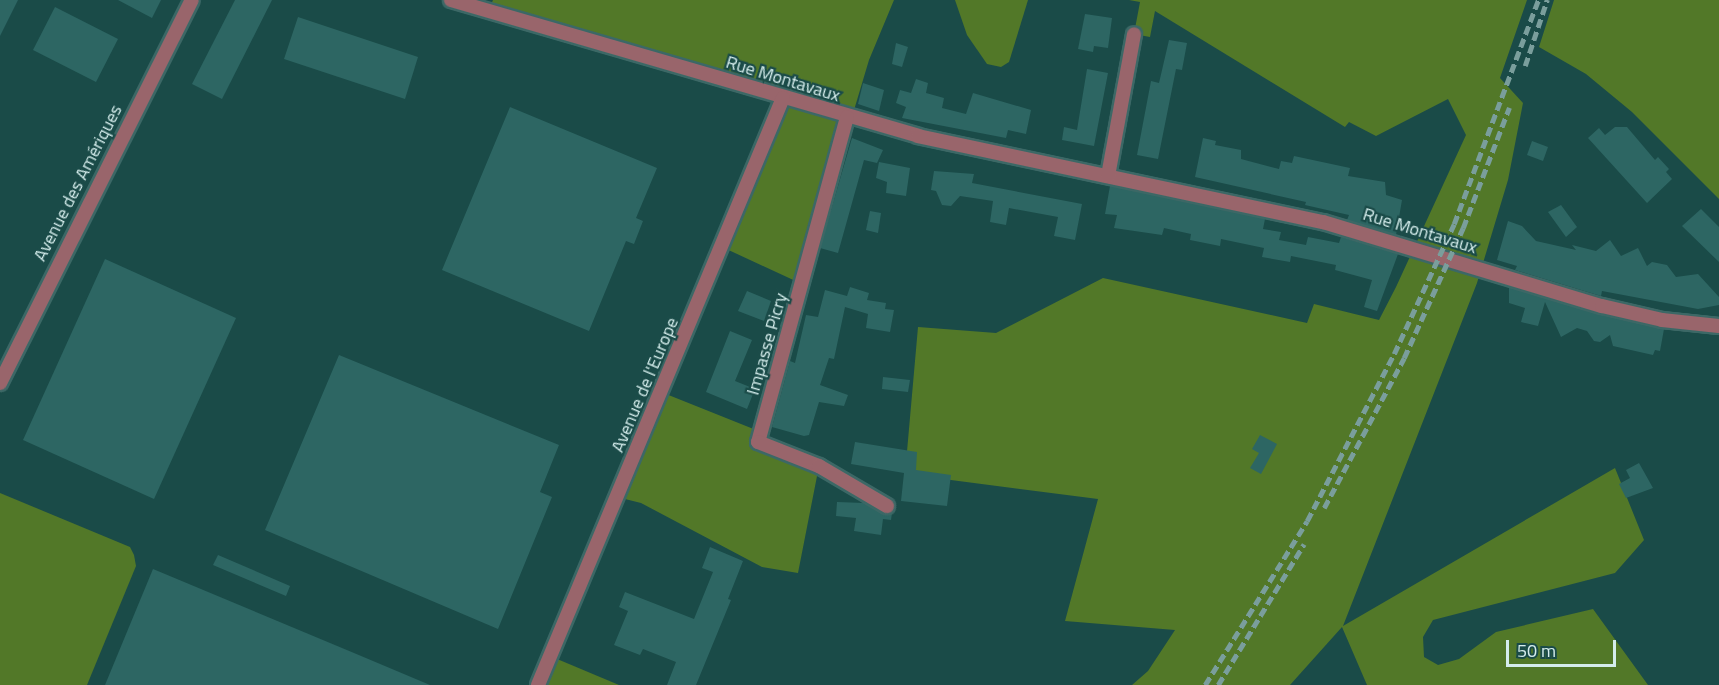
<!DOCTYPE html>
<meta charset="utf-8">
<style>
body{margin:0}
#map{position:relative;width:1719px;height:685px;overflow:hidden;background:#1a4b48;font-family:"Titillium Web",sans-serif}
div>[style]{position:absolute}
.green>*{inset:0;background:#527828}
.building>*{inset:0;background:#2d6663}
.roads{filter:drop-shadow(2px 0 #3c6866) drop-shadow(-2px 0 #3c6866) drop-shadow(0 2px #3c6866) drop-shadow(0 -2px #3c6866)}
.minor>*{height:14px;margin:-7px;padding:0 7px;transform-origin:7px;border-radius:7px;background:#99656b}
.rail>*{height:4.5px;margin-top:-2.25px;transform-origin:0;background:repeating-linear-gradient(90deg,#7a9e9c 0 9px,transparent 0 13.5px)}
span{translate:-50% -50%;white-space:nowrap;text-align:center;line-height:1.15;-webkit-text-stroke:4.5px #1a4b48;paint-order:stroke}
.street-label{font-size:18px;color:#d5edec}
.scale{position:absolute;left:1506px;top:640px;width:110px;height:27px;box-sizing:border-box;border:3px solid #d5edec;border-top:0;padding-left:8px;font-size:18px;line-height:21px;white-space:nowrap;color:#d5edec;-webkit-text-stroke:4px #1a4b48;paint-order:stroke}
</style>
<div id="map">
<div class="green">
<i style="clip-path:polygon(493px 0,894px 0,869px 60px,802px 284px,722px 247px,783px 98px,488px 11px)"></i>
<i style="clip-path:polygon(955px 0,1028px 0,1009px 62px,1001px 67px,987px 64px,967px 35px)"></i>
<i style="clip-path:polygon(1129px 0,1527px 0,1500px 78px,1523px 103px,1508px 180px,1477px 283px,1343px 626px,1615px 468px,1644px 540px,1615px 573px,1433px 620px,1423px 637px,1424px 657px,1438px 665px,1459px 659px,1496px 632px,1593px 609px,1648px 685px,1367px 685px,1342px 627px,1290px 685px,1132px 685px,1148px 671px,1175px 630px,1065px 621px,1098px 499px,905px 474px,918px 327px,996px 333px,1103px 278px,1307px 323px,1314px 304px,1379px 320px,1396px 287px,1466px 135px,1448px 99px,1376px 136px,1349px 122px,1345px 127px,1155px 11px,1150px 37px,1134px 34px,1140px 2px)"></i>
<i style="clip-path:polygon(1554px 0,1719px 0,1719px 199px,1632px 112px,1586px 74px,1539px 47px)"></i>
<i style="clip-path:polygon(661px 392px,761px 432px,759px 442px,819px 466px,798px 573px,762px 567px,641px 503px,617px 497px)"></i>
<i style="clip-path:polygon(0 493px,130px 547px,134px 555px,136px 566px,87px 685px,0 685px)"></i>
<i style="clip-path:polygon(550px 656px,619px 685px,538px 685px)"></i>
</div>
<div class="building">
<i style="clip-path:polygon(0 0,18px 0,0 36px)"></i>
<i style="clip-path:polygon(118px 0,161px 0,152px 18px)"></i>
<i style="clip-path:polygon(235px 0,272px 0,222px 99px,192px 84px)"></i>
<i style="clip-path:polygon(55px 7px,118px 39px,96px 82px,33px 50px)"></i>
<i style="clip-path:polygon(1085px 14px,1112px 18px,1108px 48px,1094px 46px,1093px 52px,1078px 49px)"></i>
<i style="clip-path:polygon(298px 17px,418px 57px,405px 99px,284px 59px)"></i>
<i style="clip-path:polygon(1169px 40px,1187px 43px,1182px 70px,1176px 69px,1158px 159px,1137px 155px,1151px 81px,1159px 83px)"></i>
<i style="clip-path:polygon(896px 43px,908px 47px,902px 67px,892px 64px)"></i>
<i style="clip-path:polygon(1087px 69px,1108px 73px,1094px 146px,1062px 140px,1064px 127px,1077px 130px)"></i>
<i style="clip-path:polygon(916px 79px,928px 83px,926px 93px,944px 98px,942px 108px,966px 114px,973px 93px,1031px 110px,1026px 134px,1008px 130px,1006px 138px,902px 118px,906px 107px,896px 103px,900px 90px,911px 93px)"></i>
<i style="clip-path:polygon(863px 83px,884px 90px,879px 111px,858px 104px)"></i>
<i style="clip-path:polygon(510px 107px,657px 168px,636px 218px,643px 221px,634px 244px,626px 241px,589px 331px,442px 270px)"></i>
<i style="clip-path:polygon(1615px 127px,1627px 127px,1655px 160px,1658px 157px,1669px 169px,1666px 172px,1672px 179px,1647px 203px,1588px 138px,1599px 128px,1605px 135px)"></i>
<i style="clip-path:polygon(852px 138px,883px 150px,877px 163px,864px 160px,838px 253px,820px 248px)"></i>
<i style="clip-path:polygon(1203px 138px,1216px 141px,1215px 145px,1241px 150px,1241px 159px,1279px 169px,1281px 161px,1292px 163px,1294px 156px,1350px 168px,1348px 176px,1385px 182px,1386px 195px,1402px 200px,1396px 235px,1347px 220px,1349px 215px,1305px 205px,1306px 202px,1195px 177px)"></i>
<i style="clip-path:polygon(1532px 141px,1548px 147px,1543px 161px,1527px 155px)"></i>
<i style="clip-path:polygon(879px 162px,910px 168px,906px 196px,886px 193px,887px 182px,876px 178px)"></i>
<i style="clip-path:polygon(934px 171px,974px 174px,972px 183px,1082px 204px,1075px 240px,1054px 236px,1058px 217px,1009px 208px,1006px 225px,990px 222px,993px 201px,960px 196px,951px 206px,942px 205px,936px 191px,931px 190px)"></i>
<i style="clip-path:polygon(1110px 186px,1265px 219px,1263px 229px,1281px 232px,1279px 240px,1306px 245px,1308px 237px,1339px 243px,1341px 237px,1398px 254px,1377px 311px,1364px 307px,1372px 280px,1335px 270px,1336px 265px,1291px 256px,1290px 262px,1262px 257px,1264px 248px,1221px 239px,1220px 246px,1190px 240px,1191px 234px,1164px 228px,1162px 235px,1114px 228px,1117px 215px,1105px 214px)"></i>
<i style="clip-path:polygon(1561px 205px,1577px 227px,1566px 237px,1548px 212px)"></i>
<i style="clip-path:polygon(1701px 209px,1719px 227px,1719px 262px,1682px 226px)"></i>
<i style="clip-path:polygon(870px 211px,881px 213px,878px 233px,866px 230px)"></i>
<i style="clip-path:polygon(1508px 221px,1522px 226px,1536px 241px,1576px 250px,1572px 245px,1596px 251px,1610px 240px,1621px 256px,1638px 248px,1647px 266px,1652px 262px,1667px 265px,1676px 277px,1698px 274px,1719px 297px,1719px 305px,1698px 309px,1602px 291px,1601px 296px,1515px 270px,1517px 266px,1497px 260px)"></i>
<i style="clip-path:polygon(105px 259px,236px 318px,154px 499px,23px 440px)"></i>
<i style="clip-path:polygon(850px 287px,869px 293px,867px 300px,886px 303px,885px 309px,894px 310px,890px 332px,866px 328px,868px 314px,845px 307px,834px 359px,829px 358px,820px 385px,848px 395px,844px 406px,819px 402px,809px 435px,804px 436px,772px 427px,790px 361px,795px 363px,806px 315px,818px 317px,825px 290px,847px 296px)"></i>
<i style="clip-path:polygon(1509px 287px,1664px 329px,1660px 351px,1655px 350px,1653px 355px,1613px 346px,1610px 335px,1600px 342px,1594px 341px,1587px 331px,1577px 328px,1561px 337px,1545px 302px,1538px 326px,1521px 322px,1525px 308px,1509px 303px)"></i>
<i style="clip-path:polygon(747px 291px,771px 301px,764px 321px,738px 311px)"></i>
<i style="clip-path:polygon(730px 331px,752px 340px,735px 381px,755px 389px,747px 409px,706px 392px)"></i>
<i style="clip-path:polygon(339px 355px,559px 445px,540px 492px,552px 497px,498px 629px,265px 530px)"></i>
<i style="clip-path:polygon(883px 377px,910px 380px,908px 392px,882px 389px)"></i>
<i style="clip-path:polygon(1260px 435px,1277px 444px,1261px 474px,1250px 468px,1259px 453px,1252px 449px)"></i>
<i style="clip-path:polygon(855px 442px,917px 452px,916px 470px,951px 475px,947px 506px,901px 501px,904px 473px,851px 464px)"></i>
<i style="clip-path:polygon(1639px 463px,1653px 488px,1626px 498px,1619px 484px,1630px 478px,1626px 470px)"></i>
<i style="clip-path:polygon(837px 502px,864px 503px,883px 514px,892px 513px,891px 520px,883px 519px,881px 535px,854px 531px,856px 518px,836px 516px)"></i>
<i style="clip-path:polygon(710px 547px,743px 561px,728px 599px,731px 600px,696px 685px,667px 685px,676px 662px,643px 649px,640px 655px,614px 645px,628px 611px,619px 607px,625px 592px,694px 619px,713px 572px,702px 568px)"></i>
<i style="clip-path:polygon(218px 555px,290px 586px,286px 596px,213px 565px)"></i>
<i style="clip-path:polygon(153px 569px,354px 653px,430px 685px,105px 685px)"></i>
</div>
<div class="roads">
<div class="minor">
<i style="left:451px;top:0;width:486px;rotate:16.2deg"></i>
<i style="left:918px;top:136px;width:414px;rotate:12deg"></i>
<i style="left:1323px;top:222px;width:291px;rotate:16.8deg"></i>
<i style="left:1602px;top:306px;width:62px;rotate:13.1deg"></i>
<i style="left:1662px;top:320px;width:57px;rotate:6deg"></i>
<i style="left:847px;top:117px;width:337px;rotate:105.3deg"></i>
<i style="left:758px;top:442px;width:66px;rotate:21.5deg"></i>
<i style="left:819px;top:466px;width:79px;rotate:30.5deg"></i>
<i style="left:1108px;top:176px;width:144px;rotate:-79.6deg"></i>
<i style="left:0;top:383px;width:428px;rotate:-63.4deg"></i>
<i style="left:538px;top:685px;width:636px;rotate:-67.35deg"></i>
</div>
</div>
<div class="rail">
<i style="left:1525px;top:66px;width:70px;rotate:-71.6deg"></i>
<i style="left:1324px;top:508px;width:170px;rotate:-61.9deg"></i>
<i style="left:1404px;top:358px;width:143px;rotate:-65.6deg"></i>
<i style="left:1463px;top:228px;width:129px;rotate:-69deg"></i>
<i style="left:1205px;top:685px;width:193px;rotate:-58.1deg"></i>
<i style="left:1307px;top:521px;width:188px;rotate:-62.5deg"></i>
<i style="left:1394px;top:354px;width:143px;rotate:-65.2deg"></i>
<i style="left:1454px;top:224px;width:239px;rotate:-69.4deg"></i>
<i style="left:1218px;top:685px;width:165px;rotate:-58.6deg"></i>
</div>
<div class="street-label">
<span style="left:783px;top:79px;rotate:17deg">Rue Montavaux</span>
<span style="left:78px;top:183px;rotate:-63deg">Avenue des Amériques</span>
<span style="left:1420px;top:231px;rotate:17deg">Rue Montavaux</span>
<span style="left:767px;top:344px;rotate:-74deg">Impasse Picry</span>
<span style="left:645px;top:385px;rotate:-67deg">Avenue de l'Europe</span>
</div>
<div class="scale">50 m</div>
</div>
